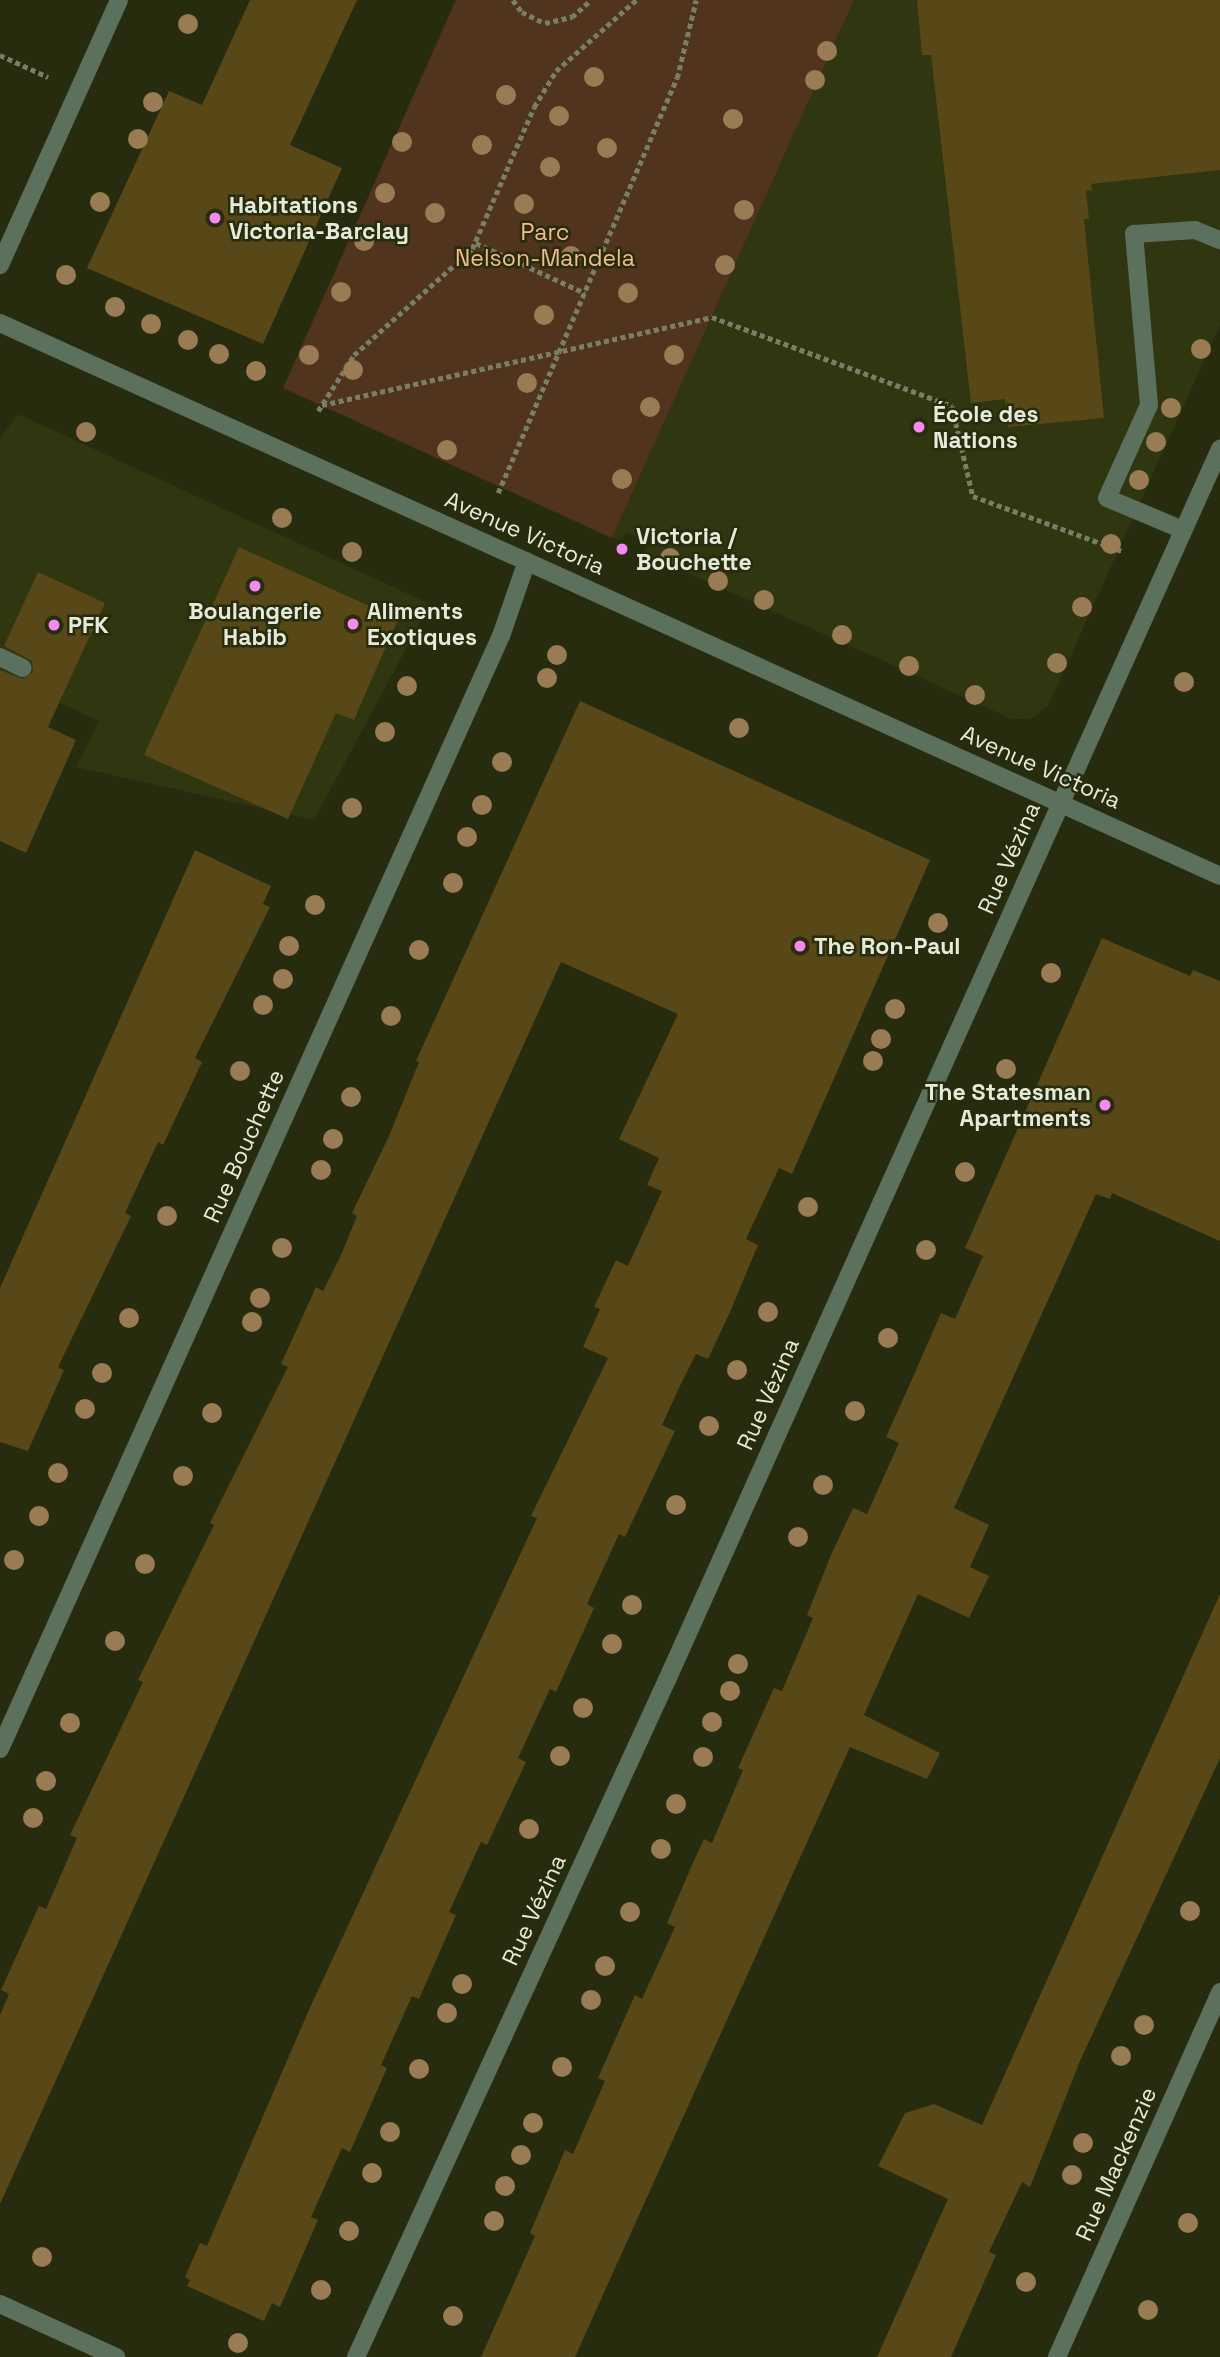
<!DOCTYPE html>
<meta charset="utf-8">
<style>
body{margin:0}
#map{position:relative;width:1220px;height:2357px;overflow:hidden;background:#272c0f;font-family:"Space Grotesk",sans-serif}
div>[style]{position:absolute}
.built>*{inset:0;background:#2f3610}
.green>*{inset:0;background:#50341d}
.building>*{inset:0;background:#584717}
.path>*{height:4.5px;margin-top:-2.25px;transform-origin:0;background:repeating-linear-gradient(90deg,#797e66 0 5px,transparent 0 8.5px)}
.minor>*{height:18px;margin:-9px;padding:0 9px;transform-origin:9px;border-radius:9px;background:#5b705d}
.trees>*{width:20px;height:20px;margin:-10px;border-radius:50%;background:#997b54}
.dots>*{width:19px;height:19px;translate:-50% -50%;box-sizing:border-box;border:4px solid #272c0f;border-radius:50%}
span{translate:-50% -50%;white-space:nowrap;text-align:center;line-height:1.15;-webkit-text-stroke:5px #272c0f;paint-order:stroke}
.poi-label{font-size:23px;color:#e6ebd9;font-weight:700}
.left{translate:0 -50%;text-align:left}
.right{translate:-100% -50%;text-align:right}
.park-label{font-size:23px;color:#f7bb8d}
.street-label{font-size:23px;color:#e6ebd9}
</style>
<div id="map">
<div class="built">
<i style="clip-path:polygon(854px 0,1220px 0,1220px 325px,1048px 706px,1031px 719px,1012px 719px,644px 553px,648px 542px,626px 532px,621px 542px,612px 538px)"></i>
<i style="clip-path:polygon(18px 414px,430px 604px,314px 820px,76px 767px,99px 721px,0 675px,0 439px)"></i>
</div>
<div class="green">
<i style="clip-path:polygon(456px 0,854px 0,612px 538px,283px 388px)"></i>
</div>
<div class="building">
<i style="clip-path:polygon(250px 0,357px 0,290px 145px,342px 168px,263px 344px,87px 268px,169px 91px,202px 105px)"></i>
<i style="clip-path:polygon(917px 0,1220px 0,1220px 170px,1091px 184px,1092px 190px,1086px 191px,1089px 219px,1084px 219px,1104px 418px,1008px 427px,1005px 399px,971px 403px,931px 55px,922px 55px)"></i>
<i style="clip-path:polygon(239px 547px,398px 619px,354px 720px,336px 713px,288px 819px,144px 755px)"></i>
<i style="clip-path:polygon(38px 572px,105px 603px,48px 727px,76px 740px,26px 853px,0 841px,0 670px,23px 679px,33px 672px,32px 661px,4px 646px)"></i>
<i style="clip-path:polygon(580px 701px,930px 860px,792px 1174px,779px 1168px,746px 1239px,758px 1245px,730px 1312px,708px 1359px,696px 1354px,678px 1390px,662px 1425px,675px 1431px,625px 1537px,619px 1534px,587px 1604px,594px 1608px,556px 1692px,550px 1689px,518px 1758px,526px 1762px,487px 1845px,481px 1842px,449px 1912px,456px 1915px,419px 1999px,412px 1996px,381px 2065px,387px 2068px,350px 2152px,342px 2148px,311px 2217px,318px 2220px,280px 2307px,272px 2303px,264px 2321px,187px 2286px,190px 2280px,185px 2277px,200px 2243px,207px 2246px,308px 2012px,537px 1518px,531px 1516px,608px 1358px,583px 1347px,600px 1309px,594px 1307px,616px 1260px,628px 1266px,662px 1191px,647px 1185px,659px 1158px,619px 1139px,678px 1014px,561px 962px,0 2204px,0 2015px,9px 1994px,1px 1990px,39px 1906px,46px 1909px,77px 1838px,70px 1835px,143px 1682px,138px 1680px,214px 1525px,210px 1523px,288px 1367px,281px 1364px,316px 1287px,323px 1291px,341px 1255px,357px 1216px,352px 1213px,389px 1136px,419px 1062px,416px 1061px)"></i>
<i style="clip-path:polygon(195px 850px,271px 886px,263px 904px,270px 907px,195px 1058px,202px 1062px,163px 1145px,158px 1142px,125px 1213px,131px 1216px,58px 1367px,64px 1370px,28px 1451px,0 1442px,0 1288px)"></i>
<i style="clip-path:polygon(1102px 938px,1190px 976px,1193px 970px,1220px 981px,1220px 1241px,1112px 1193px,1110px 1199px,1096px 1194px,954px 1508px,989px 1525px,970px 1567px,989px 1576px,969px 1618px,918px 1594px,864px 1715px,940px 1753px,927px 1779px,850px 1747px,575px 2357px,481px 2357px,535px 2236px,530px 2233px,565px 2150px,573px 2154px,605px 2081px,598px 2078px,635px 1995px,642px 1999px,675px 1927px,667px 1923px,692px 1865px,704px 1839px,712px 1843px,743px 1770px,738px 1768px,774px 1688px,782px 1691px,813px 1618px,807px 1615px,831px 1555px,853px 1508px,867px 1514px,899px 1443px,886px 1437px,909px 1386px,941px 1313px,955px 1319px,983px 1256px,965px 1248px)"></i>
<i style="clip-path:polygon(1220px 1594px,1220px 1758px,1080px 2061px,1030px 2187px,1022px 2182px,989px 2252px,996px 2255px,951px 2357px,877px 2357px,948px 2199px,878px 2166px,905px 2113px,934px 2104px,982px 2125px)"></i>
</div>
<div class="path">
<i style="left:513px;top:0;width:15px;rotate:53deg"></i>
<i style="left:522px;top:12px;width:25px;rotate:26deg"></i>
<i style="left:545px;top:23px;width:28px;rotate:-13deg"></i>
<i style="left:572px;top:17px;width:25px;rotate:-42deg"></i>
<i style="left:0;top:55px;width:53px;rotate:24.6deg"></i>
<i style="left:476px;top:243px;width:120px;rotate:24.6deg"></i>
<i style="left:322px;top:405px;width:400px;rotate:-12.7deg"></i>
<i style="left:712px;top:317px;width:256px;rotate:20.3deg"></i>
<i style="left:952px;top:406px;width:92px;rotate:76.9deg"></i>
<i style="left:973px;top:496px;width:159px;rotate:20.3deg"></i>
<i style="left:318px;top:411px;width:67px;rotate:-57.3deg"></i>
<i style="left:354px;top:355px;width:159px;rotate:-41.9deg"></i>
<i style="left:472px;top:249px;width:155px;rotate:-66.4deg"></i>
<i style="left:534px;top:107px;width:42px;rotate:-58.6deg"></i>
<i style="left:556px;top:71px;width:107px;rotate:-41.6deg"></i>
<i style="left:498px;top:493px;width:452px;rotate:-66.7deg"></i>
<i style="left:677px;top:78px;width:80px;rotate:-76.3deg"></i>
</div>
<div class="minor">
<i style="left:0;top:265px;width:290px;rotate:-65.8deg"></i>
<i style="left:0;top:323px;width:1339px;rotate:24.38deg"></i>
<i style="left:1183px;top:530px;width:82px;rotate:-157.2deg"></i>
<i style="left:1107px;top:498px;width:102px;rotate:-65.7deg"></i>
<i style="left:1149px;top:405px;width:172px;rotate:-95deg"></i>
<i style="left:1134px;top:234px;width:61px;rotate:-3.8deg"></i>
<i style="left:1195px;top:230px;width:27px;rotate:22deg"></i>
<i style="left:0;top:657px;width:25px;rotate:26deg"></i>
<i style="left:0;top:1749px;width:1221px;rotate:-65.77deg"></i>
<i style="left:501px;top:636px;width:79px;rotate:-70.9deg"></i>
<i style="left:0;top:2304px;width:128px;rotate:24.6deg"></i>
<i style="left:356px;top:2357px;width:745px;rotate:-65.33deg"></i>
<i style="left:667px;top:1680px;width:1350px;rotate:-65.81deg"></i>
<i style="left:1057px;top:2357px;width:400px;rotate:-65.9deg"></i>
</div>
<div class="trees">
<i style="left:188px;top:24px"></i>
<i style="left:827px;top:51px"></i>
<i style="left:594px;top:77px"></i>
<i style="left:815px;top:80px"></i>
<i style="left:506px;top:95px"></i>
<i style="left:153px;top:102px"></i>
<i style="left:559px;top:116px"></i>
<i style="left:733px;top:119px"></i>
<i style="left:138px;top:139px"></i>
<i style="left:402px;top:142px"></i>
<i style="left:482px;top:145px"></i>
<i style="left:607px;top:148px"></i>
<i style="left:550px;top:167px"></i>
<i style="left:385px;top:193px"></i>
<i style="left:100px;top:202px"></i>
<i style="left:524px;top:204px"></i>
<i style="left:744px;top:210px"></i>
<i style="left:435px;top:213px"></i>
<i style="left:364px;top:241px"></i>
<i style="left:571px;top:256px"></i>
<i style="left:725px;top:265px"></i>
<i style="left:66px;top:275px"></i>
<i style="left:341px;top:292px"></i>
<i style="left:628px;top:293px"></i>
<i style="left:115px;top:307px"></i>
<i style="left:544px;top:315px"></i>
<i style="left:151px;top:324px"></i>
<i style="left:188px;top:340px"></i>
<i style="left:1201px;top:349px"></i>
<i style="left:219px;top:354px"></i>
<i style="left:309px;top:355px"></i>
<i style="left:674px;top:355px"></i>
<i style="left:353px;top:370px"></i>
<i style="left:256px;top:371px"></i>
<i style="left:527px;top:383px"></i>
<i style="left:650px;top:407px"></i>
<i style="left:1171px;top:408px"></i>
<i style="left:86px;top:432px"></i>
<i style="left:1156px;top:442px"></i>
<i style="left:447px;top:450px"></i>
<i style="left:622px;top:479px"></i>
<i style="left:1139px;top:480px"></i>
<i style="left:282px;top:518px"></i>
<i style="left:1111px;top:544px"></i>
<i style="left:352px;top:552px"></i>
<i style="left:670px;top:558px"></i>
<i style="left:718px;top:581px"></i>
<i style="left:764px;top:600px"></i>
<i style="left:1082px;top:607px"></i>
<i style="left:842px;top:635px"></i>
<i style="left:557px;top:655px"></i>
<i style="left:1057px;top:663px"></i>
<i style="left:909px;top:666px"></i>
<i style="left:547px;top:678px"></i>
<i style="left:1184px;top:682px"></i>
<i style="left:407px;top:686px"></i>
<i style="left:975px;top:695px"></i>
<i style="left:739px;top:728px"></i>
<i style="left:385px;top:732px"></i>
<i style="left:502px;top:762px"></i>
<i style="left:482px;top:805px"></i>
<i style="left:352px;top:808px"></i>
<i style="left:467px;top:837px"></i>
<i style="left:453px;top:883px"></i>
<i style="left:315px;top:905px"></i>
<i style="left:938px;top:923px"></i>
<i style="left:289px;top:946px"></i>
<i style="left:419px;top:950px"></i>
<i style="left:1051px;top:973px"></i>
<i style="left:283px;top:979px"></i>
<i style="left:263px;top:1005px"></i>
<i style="left:895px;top:1009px"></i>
<i style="left:391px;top:1016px"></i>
<i style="left:881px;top:1039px"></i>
<i style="left:873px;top:1061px"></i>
<i style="left:1006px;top:1069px"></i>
<i style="left:240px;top:1071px"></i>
<i style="left:351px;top:1097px"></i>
<i style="left:333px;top:1139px"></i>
<i style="left:321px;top:1170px"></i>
<i style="left:965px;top:1172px"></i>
<i style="left:808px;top:1207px"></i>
<i style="left:167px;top:1216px"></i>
<i style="left:282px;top:1248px"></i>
<i style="left:926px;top:1250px"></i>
<i style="left:260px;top:1298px"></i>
<i style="left:768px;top:1312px"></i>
<i style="left:129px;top:1318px"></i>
<i style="left:252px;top:1322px"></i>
<i style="left:888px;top:1338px"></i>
<i style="left:737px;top:1370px"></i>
<i style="left:102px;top:1373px"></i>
<i style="left:85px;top:1409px"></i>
<i style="left:855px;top:1411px"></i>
<i style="left:212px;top:1413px"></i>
<i style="left:709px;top:1426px"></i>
<i style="left:58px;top:1473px"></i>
<i style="left:183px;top:1476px"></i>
<i style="left:823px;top:1485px"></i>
<i style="left:676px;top:1505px"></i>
<i style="left:39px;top:1516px"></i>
<i style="left:798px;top:1537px"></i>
<i style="left:14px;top:1560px"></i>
<i style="left:145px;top:1564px"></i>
<i style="left:632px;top:1605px"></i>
<i style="left:115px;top:1641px"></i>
<i style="left:612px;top:1644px"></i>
<i style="left:738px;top:1664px"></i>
<i style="left:730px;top:1691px"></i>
<i style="left:583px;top:1708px"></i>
<i style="left:712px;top:1722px"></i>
<i style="left:70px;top:1723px"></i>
<i style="left:560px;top:1756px"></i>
<i style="left:703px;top:1757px"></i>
<i style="left:46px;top:1781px"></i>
<i style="left:676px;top:1804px"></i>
<i style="left:33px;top:1818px"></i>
<i style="left:529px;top:1829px"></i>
<i style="left:661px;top:1849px"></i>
<i style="left:1190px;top:1911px"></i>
<i style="left:630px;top:1912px"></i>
<i style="left:605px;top:1966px"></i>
<i style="left:462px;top:1984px"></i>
<i style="left:591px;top:2000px"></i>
<i style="left:447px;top:2013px"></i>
<i style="left:1144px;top:2025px"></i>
<i style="left:1121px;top:2056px"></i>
<i style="left:562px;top:2067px"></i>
<i style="left:419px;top:2069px"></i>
<i style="left:533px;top:2123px"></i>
<i style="left:390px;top:2132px"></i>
<i style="left:1083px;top:2143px"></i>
<i style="left:521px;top:2155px"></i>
<i style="left:372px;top:2173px"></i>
<i style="left:1072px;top:2175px"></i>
<i style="left:505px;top:2186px"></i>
<i style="left:494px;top:2221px"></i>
<i style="left:1188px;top:2223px"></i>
<i style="left:349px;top:2231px"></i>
<i style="left:42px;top:2257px"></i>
<i style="left:1026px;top:2282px"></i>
<i style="left:321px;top:2290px"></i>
<i style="left:1148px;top:2310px"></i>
<i style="left:453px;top:2316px"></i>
<i style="left:238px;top:2343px"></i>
</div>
<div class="dots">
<i style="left:215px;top:218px;background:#f489f0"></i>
<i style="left:919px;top:427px;background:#f489f0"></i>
<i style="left:622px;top:549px;background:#f489f0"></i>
<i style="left:255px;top:586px;background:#f489f0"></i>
<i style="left:353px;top:624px;background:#f489f0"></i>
<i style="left:54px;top:625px;background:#f489f0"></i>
<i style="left:800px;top:946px;background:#f489f0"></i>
<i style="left:1105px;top:1105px;background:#f489f0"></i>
</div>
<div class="poi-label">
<span class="left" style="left:229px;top:218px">Habitations<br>Victoria-Barclay</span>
<span class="left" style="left:933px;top:427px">École des<br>Nations</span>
<span class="left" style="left:636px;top:549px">Victoria /<br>Bouchette</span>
<span style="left:255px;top:624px">Boulangerie<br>Habib</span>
<span class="left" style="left:367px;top:624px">Aliments<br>Exotiques</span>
<span class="left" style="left:68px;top:625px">PFK</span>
<span class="left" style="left:814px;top:946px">The Ron-Paul</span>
<span class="right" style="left:1091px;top:1105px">The Statesman<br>Apartments</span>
</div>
<div class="park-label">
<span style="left:545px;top:245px">Parc<br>Nelson-Mandela</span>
</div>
<div class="street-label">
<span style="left:525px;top:533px;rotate:24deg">Avenue Victoria</span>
<span style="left:1041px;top:767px;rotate:24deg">Avenue Victoria</span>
<span style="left:1009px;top:858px;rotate:-66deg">Rue Vézina</span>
<span style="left:244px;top:1146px;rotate:-66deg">Rue Bouchette</span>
<span style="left:768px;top:1394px;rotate:-66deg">Rue Vézina</span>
<span style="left:534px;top:1910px;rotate:-65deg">Rue Vézina</span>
<span style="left:1116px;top:2164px;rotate:-66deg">Rue Mackenzie</span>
</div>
</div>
